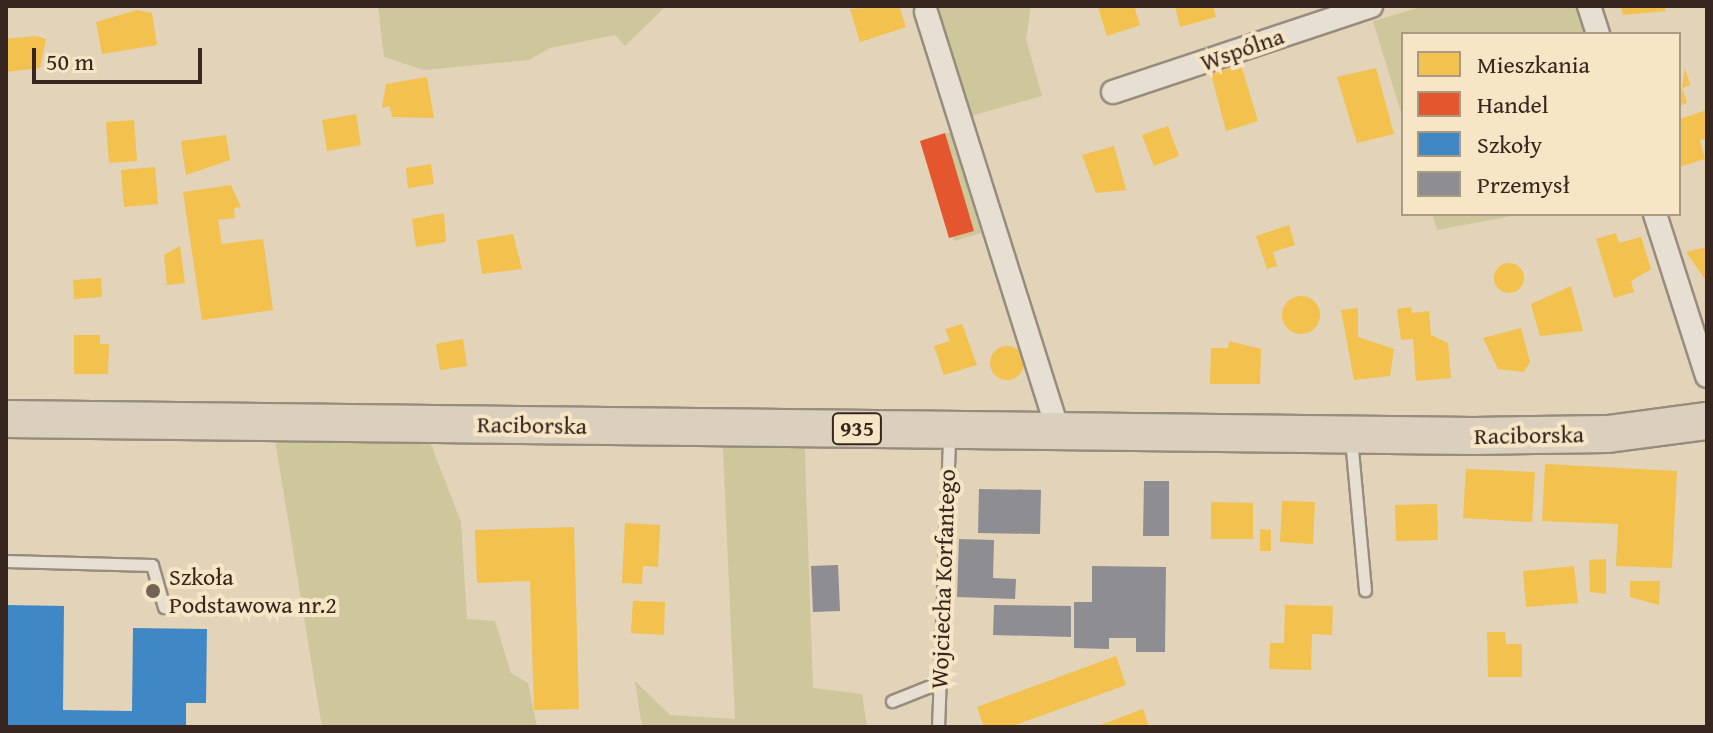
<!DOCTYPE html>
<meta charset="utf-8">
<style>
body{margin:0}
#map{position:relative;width:1713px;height:733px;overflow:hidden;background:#e2d3b9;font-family:"Gentium Book Plus",serif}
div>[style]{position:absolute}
.green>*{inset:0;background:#cfc79c}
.homes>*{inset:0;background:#f2c14e}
.round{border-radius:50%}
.shops>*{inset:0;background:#e4572e}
.schools>*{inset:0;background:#3f88c5}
.industry>*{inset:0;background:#8d8d92}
.roads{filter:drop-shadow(2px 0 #978d7e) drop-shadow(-2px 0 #978d7e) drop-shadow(0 2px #978d7e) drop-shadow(0 -2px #978d7e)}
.lane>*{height:11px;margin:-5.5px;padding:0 5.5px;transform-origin:5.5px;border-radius:5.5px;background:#e6dfd2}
.street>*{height:22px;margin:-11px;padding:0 11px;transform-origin:11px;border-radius:11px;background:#e6dfd2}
.primary>*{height:36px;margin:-18px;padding:0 18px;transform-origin:18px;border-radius:18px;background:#dad0bd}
.dots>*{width:22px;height:22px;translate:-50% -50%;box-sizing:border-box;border:4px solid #f7e6c6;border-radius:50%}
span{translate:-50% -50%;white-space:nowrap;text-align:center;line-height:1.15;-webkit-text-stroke:8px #f7e6c6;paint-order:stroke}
.shield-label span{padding:2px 6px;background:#f7e6c6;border:2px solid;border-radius:6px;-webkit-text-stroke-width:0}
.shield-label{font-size:22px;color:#37261f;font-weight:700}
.street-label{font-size:24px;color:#37261f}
.poi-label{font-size:24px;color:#37261f}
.left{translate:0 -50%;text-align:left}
.frame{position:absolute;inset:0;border:8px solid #37261f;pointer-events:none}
.legend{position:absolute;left:1401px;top:32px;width:280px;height:184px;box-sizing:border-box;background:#f7e6c6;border:2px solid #aa9983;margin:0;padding:10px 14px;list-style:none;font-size:24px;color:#37261f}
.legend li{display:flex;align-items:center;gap:16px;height:40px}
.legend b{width:40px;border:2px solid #aa9983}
.scale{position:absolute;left:32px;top:48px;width:170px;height:36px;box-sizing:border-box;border:4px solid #37261f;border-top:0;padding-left:10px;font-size:24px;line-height:28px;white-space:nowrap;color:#37261f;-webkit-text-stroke:6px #f7e6c6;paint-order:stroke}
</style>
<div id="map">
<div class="green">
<i style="clip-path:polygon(378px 6px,666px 6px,625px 46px,615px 35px,550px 48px,529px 60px,424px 70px,384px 57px)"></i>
<i style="clip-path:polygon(1031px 6px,1026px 39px,1042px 96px,971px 116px,937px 8px)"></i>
<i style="clip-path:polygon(1425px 6px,1581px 6px,1590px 34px,1403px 34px,1403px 119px,1373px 21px)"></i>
<i style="clip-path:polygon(951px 132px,981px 233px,954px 241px,924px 140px)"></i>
<i style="clip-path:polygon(1432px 214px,1522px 214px,1437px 230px)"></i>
<i style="clip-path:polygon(272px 422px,423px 424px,461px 522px,467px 619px,495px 621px,511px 673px,528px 683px,537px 727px,322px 727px)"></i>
<i style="clip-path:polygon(722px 428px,804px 428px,813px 688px,862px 694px,867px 727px,642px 727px,635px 681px,670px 715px,735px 719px)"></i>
</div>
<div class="homes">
<i style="clip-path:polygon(899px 6px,906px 27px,860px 42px,850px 9px)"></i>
<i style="clip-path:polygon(1134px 6px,1140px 25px,1107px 36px,1098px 7px)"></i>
<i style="clip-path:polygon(1175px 6px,1213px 6px,1216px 17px,1180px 27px)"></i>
<i style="clip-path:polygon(1621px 6px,1664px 6px,1666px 11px,1623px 15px)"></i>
<i style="clip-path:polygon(137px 10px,152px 13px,157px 45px,102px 54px,96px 22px)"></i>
<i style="clip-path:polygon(36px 36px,46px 39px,40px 68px,6px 72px,6px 39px)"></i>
<i style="clip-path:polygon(1241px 65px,1258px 121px,1226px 131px,1211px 74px)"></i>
<i style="clip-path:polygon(1376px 68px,1394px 134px,1357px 143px,1337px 77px)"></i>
<i style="clip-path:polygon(1685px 68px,1690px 85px,1682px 88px,1687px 103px,1679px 106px)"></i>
<i style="clip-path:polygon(427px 77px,434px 118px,392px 117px,390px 106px,382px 108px,386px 84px)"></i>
<i style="clip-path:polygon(1707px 110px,1707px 138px,1700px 140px,1705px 159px,1679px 167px,1679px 119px)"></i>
<i style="clip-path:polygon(356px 114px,361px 145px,327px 151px,322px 120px)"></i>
<i style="clip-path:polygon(134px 120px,137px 161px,109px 163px,106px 122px)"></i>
<i style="clip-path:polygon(1168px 126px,1179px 156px,1154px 166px,1142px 135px)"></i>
<i style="clip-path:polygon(226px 135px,230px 160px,186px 175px,181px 141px)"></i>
<i style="clip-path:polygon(1114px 146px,1126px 190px,1096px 193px,1082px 155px)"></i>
<i style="clip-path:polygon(431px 164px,434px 184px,408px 188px,406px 168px)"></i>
<i style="clip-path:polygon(155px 167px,158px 204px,124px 207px,121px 170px)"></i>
<i style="clip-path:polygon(231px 185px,241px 207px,234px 208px,235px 218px,218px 220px,222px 244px,263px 239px,273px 310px,202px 320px,183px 192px)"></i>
<i style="clip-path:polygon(444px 213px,446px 242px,416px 247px,412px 219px)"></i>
<i style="clip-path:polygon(1289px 225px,1295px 245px,1273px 252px,1277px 266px,1267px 269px,1256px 236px)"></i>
<i style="clip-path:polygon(1616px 233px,1619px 243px,1641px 237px,1651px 269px,1631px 281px,1634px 292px,1614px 298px,1596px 239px)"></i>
<i style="clip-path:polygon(513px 234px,522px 269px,482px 274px,477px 240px)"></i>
<i style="clip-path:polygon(180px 246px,185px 283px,167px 285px,164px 255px)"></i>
<i style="clip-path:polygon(1707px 247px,1707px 282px,1686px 252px)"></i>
<i class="round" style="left:1494px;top:263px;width:30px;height:30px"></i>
<i style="clip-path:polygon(101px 278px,102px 297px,74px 299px,73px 280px)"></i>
<i style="clip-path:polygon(1571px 286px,1583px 331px,1540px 336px,1531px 304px)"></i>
<i class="round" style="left:1282px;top:296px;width:38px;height:38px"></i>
<i style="clip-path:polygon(1411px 307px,1412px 313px,1429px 311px,1431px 335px,1448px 343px,1451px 378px,1416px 381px,1413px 339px,1401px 340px,1397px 309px)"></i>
<i style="clip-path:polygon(1358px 308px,1358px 337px,1394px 349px,1390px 376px,1354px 380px,1341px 310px)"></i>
<i style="clip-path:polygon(962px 324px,977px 365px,944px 375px,934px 346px,950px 341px,945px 329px)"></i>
<i style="clip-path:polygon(1521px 328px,1530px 362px,1524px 372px,1498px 369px,1483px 338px)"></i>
<i style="clip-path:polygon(74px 335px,100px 335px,100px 344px,109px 344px,108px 374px,74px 374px)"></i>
<i style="clip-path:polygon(463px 339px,467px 366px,440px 370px,436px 344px)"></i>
<i style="clip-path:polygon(1229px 341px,1261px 349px,1260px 384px,1210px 384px,1211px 348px,1228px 348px)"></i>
<i class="round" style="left:990px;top:346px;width:34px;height:34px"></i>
<i style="clip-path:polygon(1545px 464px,1677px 471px,1672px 568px,1616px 566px,1618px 524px,1542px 521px)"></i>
<i style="clip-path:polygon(1466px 469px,1535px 472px,1532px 522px,1463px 518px)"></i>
<i style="clip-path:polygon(1282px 501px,1315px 502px,1313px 544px,1280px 542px)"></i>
<i style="clip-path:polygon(1211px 502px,1253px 503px,1253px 539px,1211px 539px)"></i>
<i style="clip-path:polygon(1437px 504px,1438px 540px,1396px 541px,1395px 505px)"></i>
<i style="clip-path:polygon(625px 523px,660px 525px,658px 567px,643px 566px,642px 584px,622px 583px)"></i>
<i style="clip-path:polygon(574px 527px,579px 709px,534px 710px,530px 581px,477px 583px,475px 530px)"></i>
<i style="clip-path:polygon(1260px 529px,1271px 530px,1271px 551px,1260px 551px)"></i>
<i style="clip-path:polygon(1606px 559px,1606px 594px,1590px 592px,1589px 560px)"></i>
<i style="clip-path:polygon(1574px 566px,1578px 603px,1526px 607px,1523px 571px)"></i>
<i style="clip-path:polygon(1630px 581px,1660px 581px,1659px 605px,1630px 597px)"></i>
<i style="clip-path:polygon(633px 601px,665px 602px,664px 635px,631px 633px)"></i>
<i style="clip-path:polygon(1285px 605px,1333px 606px,1332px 635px,1312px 634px,1311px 670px,1269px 669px,1270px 643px,1284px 643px)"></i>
<i style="clip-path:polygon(1487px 632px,1505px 632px,1506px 644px,1522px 644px,1522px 677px,1488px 677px)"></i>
<i style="clip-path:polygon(1116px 656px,1126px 685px,1010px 727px,984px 727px,977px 707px)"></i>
<i style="clip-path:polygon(1143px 709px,1149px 727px,1095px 727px)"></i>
</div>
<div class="shops">
<i style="clip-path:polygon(945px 133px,974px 231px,949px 238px,920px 141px)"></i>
</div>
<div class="schools">
<i style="clip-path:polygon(6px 605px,64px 606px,63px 710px,132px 711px,133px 628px,207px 629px,206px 703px,186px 703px,186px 727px,6px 727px)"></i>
</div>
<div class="industry">
<i style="clip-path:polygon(1144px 481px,1169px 481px,1169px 536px,1143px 536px)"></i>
<i style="clip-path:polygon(979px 489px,1041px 490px,1040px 534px,978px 533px)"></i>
<i style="clip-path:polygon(959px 539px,994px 540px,993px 578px,1016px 579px,1015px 599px,957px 597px)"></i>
<i style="clip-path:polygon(838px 565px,840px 611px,813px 612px,811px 566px)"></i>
<i style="clip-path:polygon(1092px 566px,1166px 567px,1165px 652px,1136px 652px,1136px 638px,1109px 638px,1109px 649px,1074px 648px,1074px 602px,1092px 602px)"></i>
<i style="clip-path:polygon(994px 605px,1071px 606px,1071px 637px,993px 635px)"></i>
</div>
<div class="roads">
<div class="lane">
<i style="left:1351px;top:439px;width:152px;rotate:84.7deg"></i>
<i style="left:6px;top:561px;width:146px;rotate:1.6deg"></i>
<i style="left:152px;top:565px;width:44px;rotate:74.1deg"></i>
<i style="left:892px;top:701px;width:52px;rotate:-21.6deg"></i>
<i style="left:938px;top:727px;width:292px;rotate:-87.8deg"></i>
</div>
<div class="street">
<i style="left:1589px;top:6px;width:29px;rotate:72deg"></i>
<i style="left:926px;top:12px;width:439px;rotate:72.5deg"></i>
<i style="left:1113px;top:92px;width:272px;rotate:-18.4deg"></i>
<i style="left:1655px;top:214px;width:170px;rotate:72.2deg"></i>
</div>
<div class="primary">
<i style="left:6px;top:419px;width:1468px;rotate:0.66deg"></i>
<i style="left:1474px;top:436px;width:134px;rotate:-0.9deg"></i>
<i style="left:1608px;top:434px;width:100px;rotate:-7.5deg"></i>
</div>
</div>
<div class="dots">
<i style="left:153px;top:591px;background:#736355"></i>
</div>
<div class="shield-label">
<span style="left:857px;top:429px">935</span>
</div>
<div class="street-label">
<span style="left:1242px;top:49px;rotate:-19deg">Wspólna</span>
<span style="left:532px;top:425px;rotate:1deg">Raciborska</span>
<span style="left:1529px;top:435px;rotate:-1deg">Raciborska</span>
<span style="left:943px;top:579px;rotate:-88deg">Wojciecha Korfantego</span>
</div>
<div class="poi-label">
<span class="left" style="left:169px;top:591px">Szkoła<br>Podstawowa nr.2</span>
</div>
<div class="frame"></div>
<ul class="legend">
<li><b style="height:22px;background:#f2c14e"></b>Mieszkania</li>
<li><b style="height:22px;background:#e4572e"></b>Handel</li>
<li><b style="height:22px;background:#3f88c5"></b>Szkoły</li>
<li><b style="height:22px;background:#8d8d92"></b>Przemysł</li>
</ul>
<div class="scale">50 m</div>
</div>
